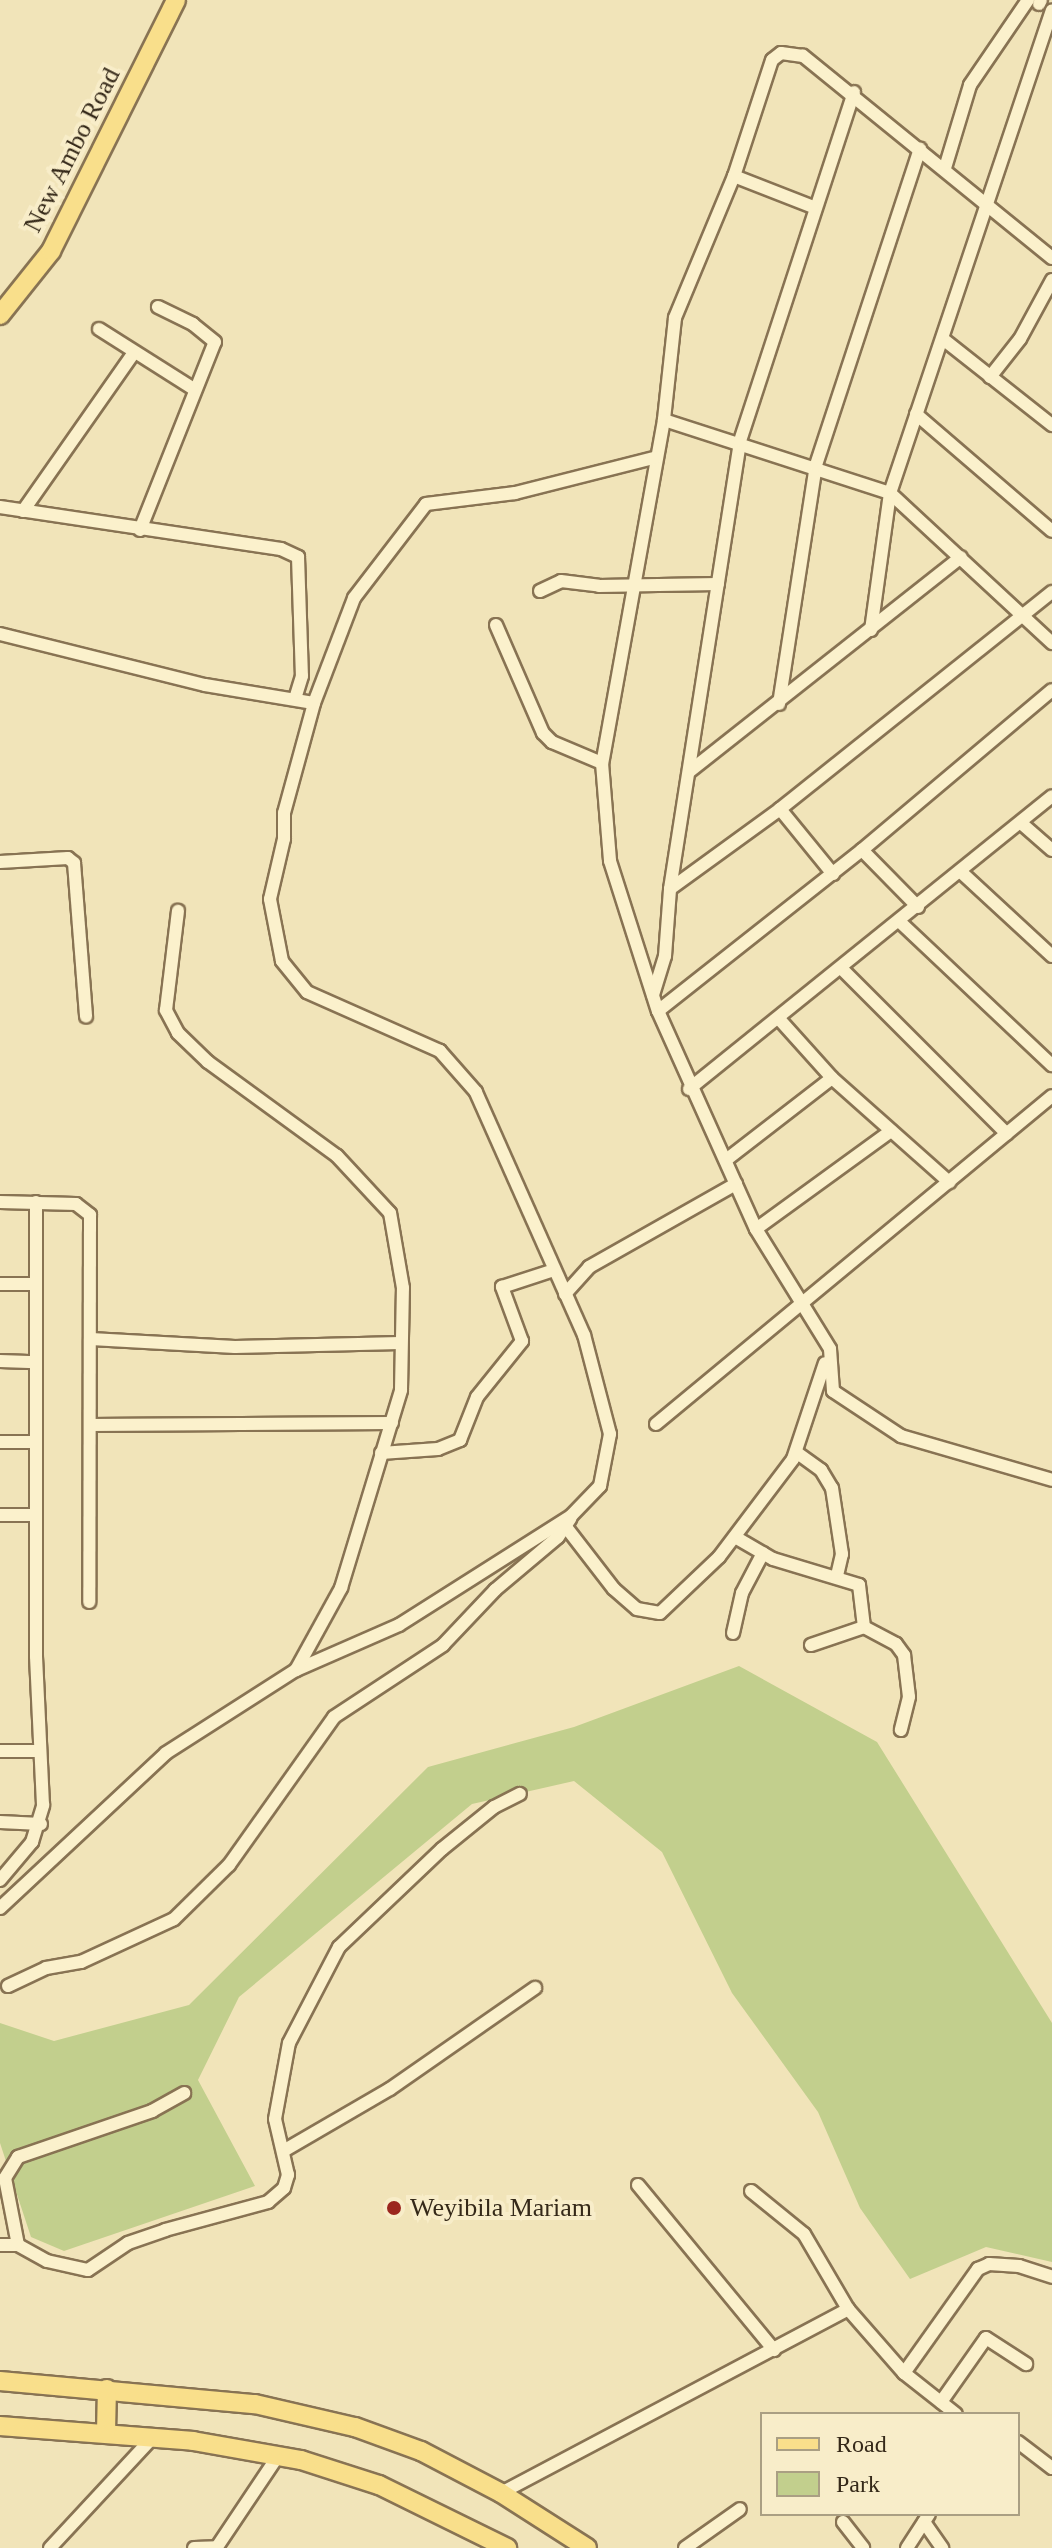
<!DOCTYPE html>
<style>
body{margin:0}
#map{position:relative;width:1052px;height:2548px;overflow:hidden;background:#f1e4b9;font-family:"Times New Roman",serif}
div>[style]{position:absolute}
.green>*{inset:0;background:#c2cf8d}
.roads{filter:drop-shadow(2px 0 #887353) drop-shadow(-2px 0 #887353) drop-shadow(0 2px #887353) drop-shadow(0 -2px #887353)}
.minor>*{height:12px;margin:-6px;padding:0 6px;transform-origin:6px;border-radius:6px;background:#fbf1cc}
.primary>*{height:18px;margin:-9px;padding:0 9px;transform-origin:9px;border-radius:9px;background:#f9df8b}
.dots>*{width:22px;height:22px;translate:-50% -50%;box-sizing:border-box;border:4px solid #f8edc9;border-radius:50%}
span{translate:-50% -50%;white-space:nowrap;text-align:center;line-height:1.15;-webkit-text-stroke:8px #f8edc9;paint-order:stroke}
.street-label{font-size:26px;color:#352919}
.poi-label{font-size:26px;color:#352919}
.left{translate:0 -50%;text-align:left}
.legend{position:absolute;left:760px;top:2412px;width:260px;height:104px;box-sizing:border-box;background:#f8edc9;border:2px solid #aa9f83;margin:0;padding:10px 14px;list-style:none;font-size:24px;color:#352919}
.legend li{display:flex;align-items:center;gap:16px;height:40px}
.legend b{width:40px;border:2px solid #aa9f83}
</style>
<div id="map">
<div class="green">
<i style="clip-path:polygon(739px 1666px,877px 1742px,1052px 2023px,1052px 2262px,986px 2247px,910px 2279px,860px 2208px,818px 2112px,732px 1993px,662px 1852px,574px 1781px,472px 1804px,239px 1997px,198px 2080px,255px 2186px,64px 2251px,31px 2237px,0 2143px,0 2023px,54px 2041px,189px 2005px,428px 1767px,574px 1727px)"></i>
</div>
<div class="roads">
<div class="minor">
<i style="left:1039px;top:4px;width:4px;rotate:-63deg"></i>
<i style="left:945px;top:168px;width:87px;rotate:-73.2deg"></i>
<i style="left:970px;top:85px;width:103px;rotate:-55.7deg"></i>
<i style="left:734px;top:176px;width:85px;rotate:21.4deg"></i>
<i style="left:1052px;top:258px;width:321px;rotate:-140.9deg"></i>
<i style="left:803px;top:56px;width:22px;rotate:-172deg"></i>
<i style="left:781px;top:53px;width:11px;rotate:142deg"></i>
<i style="left:772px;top:60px;width:122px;rotate:108.1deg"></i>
<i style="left:734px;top:176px;width:154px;rotate:112.6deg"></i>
<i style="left:675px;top:318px;width:103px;rotate:96.2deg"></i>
<i style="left:664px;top:420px;width:349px;rotate:100.2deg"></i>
<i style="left:602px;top:763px;width:98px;rotate:85.3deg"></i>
<i style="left:610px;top:861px;width:157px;rotate:72.3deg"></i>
<i style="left:658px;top:1011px;width:239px;rotate:65.8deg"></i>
<i style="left:756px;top:1229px;width:141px;rotate:58.3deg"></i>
<i style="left:830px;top:1349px;width:42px;rotate:85.9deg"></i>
<i style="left:833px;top:1391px;width:82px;rotate:33.5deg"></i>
<i style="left:901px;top:1436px;width:157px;rotate:16.2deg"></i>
<i style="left:99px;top:329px;width:112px;rotate:32.3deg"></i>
<i style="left:943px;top:339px;width:139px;rotate:38.3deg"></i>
<i style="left:990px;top:377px;width:48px;rotate:-51.7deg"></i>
<i style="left:1020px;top:339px;width:67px;rotate:-61.5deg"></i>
<i style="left:916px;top:414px;width:179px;rotate:40.7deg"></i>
<i style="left:664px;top:420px;width:237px;rotate:17.9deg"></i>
<i style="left:890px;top:493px;width:221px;rotate:42.8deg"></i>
<i style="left:0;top:507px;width:284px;rotate:8.5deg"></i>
<i style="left:281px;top:549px;width:19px;rotate:25deg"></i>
<i style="left:298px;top:557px;width:119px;rotate:88.1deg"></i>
<i style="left:302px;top:676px;width:21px;rotate:107deg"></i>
<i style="left:23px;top:511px;width:192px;rotate:-55deg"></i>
<i style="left:140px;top:530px;width:202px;rotate:-68.3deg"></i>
<i style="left:215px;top:342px;width:28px;rotate:-141deg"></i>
<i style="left:193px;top:324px;width:39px;rotate:-154deg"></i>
<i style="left:540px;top:591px;width:23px;rotate:-25deg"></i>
<i style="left:561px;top:581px;width:38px;rotate:7deg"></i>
<i style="left:599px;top:586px;width:119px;rotate:-1deg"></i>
<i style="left:496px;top:625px;width:118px;rotate:66.5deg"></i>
<i style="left:543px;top:733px;width:13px;rotate:45deg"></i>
<i style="left:552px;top:742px;width:54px;rotate:22.8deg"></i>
<i style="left:871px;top:630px;width:138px;rotate:-82.1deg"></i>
<i style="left:890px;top:493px;width:509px;rotate:-71.46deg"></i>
<i style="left:0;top:634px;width:211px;rotate:14deg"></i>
<i style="left:205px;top:685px;width:110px;rotate:9.4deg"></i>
<i style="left:779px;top:704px;width:242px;rotate:-81.2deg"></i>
<i style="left:816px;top:465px;width:333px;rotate:-71.8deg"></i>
<i style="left:690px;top:771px;width:345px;rotate:-38.3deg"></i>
<i style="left:780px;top:809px;width:84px;rotate:50.8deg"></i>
<i style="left:1021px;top:823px;width:41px;rotate:41.1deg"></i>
<i style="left:862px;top:850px;width:80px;rotate:45.5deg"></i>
<i style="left:0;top:862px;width:68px;rotate:-3.4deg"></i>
<i style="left:68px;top:858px;width:8px;rotate:40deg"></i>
<i style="left:74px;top:863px;width:154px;rotate:85.5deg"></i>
<i style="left:961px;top:872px;width:124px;rotate:42.7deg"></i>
<i style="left:670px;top:889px;width:136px;rotate:-36deg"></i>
<i style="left:780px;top:809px;width:348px;rotate:-38.6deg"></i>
<i style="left:900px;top:922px;width:209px;rotate:43.3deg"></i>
<i style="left:842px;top:969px;width:233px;rotate:45deg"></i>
<i style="left:653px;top:995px;width:41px;rotate:-72.9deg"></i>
<i style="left:665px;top:956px;width:67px;rotate:-85.7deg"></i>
<i style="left:670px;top:889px;width:453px;rotate:-81.1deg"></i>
<i style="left:740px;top:441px;width:367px;rotate:-71.9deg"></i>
<i style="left:658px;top:1011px;width:260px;rotate:-38.3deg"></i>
<i style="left:862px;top:850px;width:248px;rotate:-40.1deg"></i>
<i style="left:780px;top:1020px;width:78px;rotate:48.1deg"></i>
<i style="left:832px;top:1078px;width:157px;rotate:41.6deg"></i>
<i style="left:689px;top:1089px;width:466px;rotate:-38.9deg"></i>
<i style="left:726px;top:1160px;width:134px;rotate:-37.7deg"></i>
<i style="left:0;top:1202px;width:76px;rotate:1.5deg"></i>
<i style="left:76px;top:1204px;width:18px;rotate:38deg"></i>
<i style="left:90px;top:1215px;width:387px;rotate:90.1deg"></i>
<i style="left:756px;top:1229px;width:167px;rotate:-36deg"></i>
<i style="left:0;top:1284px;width:36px"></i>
<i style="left:565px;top:1294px;width:36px;rotate:-48deg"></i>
<i style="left:589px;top:1267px;width:169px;rotate:-29.5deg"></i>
<i style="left:91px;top:1339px;width:144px;rotate:3.2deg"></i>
<i style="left:235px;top:1347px;width:165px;rotate:-1.4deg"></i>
<i style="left:0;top:1361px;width:36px;rotate:2deg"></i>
<i style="left:656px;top:1424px;width:514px;rotate:-39.63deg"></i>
<i style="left:90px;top:1425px;width:302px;rotate:-0.4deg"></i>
<i style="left:0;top:1442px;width:36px"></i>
<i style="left:796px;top:1452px;width:31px;rotate:36deg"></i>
<i style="left:821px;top:1470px;width:21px;rotate:59deg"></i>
<i style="left:832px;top:1488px;width:67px;rotate:81.4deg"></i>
<i style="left:842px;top:1554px;width:22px;rotate:103deg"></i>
<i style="left:381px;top:1453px;width:57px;rotate:-4deg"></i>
<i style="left:438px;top:1449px;width:24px;rotate:-22deg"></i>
<i style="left:460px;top:1440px;width:46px;rotate:-68.4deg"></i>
<i style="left:477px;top:1397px;width:72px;rotate:-51.2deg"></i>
<i style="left:522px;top:1341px;width:58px;rotate:-110.3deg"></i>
<i style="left:502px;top:1287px;width:52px;rotate:-18.1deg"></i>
<i style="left:0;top:1515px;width:36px"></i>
<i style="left:566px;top:1527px;width:78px;rotate:52.3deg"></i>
<i style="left:614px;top:1589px;width:30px;rotate:41deg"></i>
<i style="left:637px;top:1609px;width:23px;rotate:10deg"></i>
<i style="left:660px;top:1613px;width:81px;rotate:-43.5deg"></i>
<i style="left:719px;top:1557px;width:123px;rotate:-52.9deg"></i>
<i style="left:793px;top:1459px;width:101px;rotate:-71.6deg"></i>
<i style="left:735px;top:1537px;width:44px;rotate:30.1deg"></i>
<i style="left:773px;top:1559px;width:90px;rotate:16.8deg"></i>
<i style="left:859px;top:1585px;width:42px;rotate:83.2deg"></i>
<i style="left:864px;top:1627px;width:36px;rotate:28deg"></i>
<i style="left:896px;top:1644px;width:14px;rotate:54deg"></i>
<i style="left:904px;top:1655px;width:42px;rotate:83.2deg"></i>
<i style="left:909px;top:1697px;width:34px;rotate:104deg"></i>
<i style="left:733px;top:1633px;width:41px;rotate:-77.3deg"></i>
<i style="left:742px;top:1593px;width:45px;rotate:-62.3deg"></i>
<i style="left:811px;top:1645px;width:56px;rotate:-18.8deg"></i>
<i style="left:296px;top:1670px;width:112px;rotate:-23.6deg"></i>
<i style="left:399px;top:1625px;width:204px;rotate:-32.4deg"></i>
<i style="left:571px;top:1516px;width:42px;rotate:-46deg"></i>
<i style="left:600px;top:1486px;width:53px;rotate:-79.1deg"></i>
<i style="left:610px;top:1434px;width:102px;rotate:-104.7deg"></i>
<i style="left:584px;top:1335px;width:266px;rotate:-114deg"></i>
<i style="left:476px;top:1092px;width:55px;rotate:-131.3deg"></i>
<i style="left:440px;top:1051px;width:145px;rotate:-156.1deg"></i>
<i style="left:307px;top:992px;width:40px;rotate:-129deg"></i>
<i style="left:282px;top:961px;width:63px;rotate:-101deg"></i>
<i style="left:270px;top:899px;width:62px;rotate:-76.9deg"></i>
<i style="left:284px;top:839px;width:26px;rotate:-90deg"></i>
<i style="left:284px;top:813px;width:114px;rotate:-74.7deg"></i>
<i style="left:314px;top:703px;width:112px;rotate:-69.1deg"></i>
<i style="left:354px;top:598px;width:118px;rotate:-52.5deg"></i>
<i style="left:426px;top:504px;width:90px;rotate:-7deg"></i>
<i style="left:515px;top:493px;width:146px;rotate:-14.2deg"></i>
<i style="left:0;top:1751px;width:40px"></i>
<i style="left:0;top:1822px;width:41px;rotate:2.8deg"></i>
<i style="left:0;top:1880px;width:50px;rotate:-49.9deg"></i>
<i style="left:32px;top:1842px;width:39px;rotate:-73deg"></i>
<i style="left:43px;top:1805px;width:149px;rotate:-92.7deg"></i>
<i style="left:36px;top:1656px;width:454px;rotate:-90deg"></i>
<i style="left:0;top:1908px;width:227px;rotate:-43deg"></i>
<i style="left:166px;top:1753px;width:154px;rotate:-32.6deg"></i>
<i style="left:296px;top:1670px;width:94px;rotate:-61.2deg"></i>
<i style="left:341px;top:1588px;width:207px;rotate:-73.1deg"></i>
<i style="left:401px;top:1390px;width:102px;rotate:-88.9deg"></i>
<i style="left:403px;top:1288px;width:76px;rotate:-99.8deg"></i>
<i style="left:390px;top:1213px;width:78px;rotate:-132.9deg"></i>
<i style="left:337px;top:1156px;width:160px;rotate:-143.9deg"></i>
<i style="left:208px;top:1062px;width:42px;rotate:-136deg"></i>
<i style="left:178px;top:1033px;width:26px;rotate:-118deg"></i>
<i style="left:166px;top:1010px;width:100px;rotate:-83.1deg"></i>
<i style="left:8px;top:1986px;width:42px;rotate:-25.3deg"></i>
<i style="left:46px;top:1968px;width:36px;rotate:-10deg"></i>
<i style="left:81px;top:1962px;width:102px;rotate:-24.8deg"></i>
<i style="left:174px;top:1919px;width:77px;rotate:-44.5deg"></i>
<i style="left:229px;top:1865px;width:181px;rotate:-54.6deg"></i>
<i style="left:334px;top:1717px;width:131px;rotate:-33.4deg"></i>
<i style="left:443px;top:1645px;width:76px;rotate:-46.6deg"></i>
<i style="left:495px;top:1590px;width:82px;rotate:-40.1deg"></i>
<i style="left:558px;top:1537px;width:22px;rotate:-56deg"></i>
<i style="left:285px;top:2150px;width:121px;rotate:-30.2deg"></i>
<i style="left:390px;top:2089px;width:177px;rotate:-34.9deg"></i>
<i style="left:638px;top:2185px;width:214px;rotate:50.5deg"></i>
<i style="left:751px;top:2191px;width:68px;rotate:39.1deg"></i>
<i style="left:804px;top:2234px;width:87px;rotate:59.6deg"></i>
<i style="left:0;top:2245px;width:18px"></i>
<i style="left:18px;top:2245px;width:33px;rotate:29deg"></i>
<i style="left:47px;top:2261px;width:42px;rotate:12.4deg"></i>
<i style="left:88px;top:2270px;width:48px;rotate:-34deg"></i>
<i style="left:128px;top:2243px;width:39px;rotate:-19deg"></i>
<i style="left:165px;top:2230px;width:107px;rotate:-15.2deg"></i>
<i style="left:268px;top:2202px;width:21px;rotate:-41deg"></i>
<i style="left:284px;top:2188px;width:14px;rotate:-73deg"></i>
<i style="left:288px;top:2175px;width:57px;rotate:-103.1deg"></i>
<i style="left:275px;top:2119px;width:77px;rotate:-79.6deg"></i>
<i style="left:289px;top:2043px;width:108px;rotate:-62.5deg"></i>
<i style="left:339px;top:1947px;width:142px;rotate:-43.6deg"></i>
<i style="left:442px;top:1849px;width:67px;rotate:-38.9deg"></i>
<i style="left:494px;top:1807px;width:29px;rotate:-27deg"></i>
<i style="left:18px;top:2245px;width:68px;rotate:-101deg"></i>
<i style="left:5px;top:2178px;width:25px;rotate:-58deg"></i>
<i style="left:18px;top:2157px;width:142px;rotate:-18.9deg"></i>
<i style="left:152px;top:2111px;width:37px;rotate:-29deg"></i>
<i style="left:904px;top:2373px;width:66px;rotate:38.3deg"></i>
<i style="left:941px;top:2402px;width:78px;rotate:-54.9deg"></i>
<i style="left:986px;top:2338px;width:48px;rotate:33deg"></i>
<i style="left:1018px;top:2442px;width:43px;rotate:37.4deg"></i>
<i style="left:501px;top:2493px;width:393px;rotate:-27.9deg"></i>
<i style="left:848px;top:2309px;width:85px;rotate:48.8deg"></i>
<i style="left:904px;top:2373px;width:128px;rotate:-54.6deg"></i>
<i style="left:978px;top:2269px;width:12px;rotate:-24deg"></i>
<i style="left:989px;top:2264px;width:30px;rotate:4deg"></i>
<i style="left:1019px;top:2266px;width:35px;rotate:18deg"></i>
<i style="left:843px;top:2522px;width:33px;rotate:52deg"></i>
<i style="left:924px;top:2522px;width:32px;rotate:55deg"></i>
<i style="left:217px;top:2547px;width:110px;rotate:-56.2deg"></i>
<i style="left:50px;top:2548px;width:151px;rotate:-47.1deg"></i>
<i style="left:194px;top:2548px;width:23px;rotate:-2deg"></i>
<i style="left:685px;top:2548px;width:67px;rotate:-35.3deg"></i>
<i style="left:907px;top:2548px;width:40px;rotate:-57.1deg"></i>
</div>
<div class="primary">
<i style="left:0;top:315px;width:82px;rotate:-51.4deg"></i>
<i style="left:51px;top:251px;width:280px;rotate:-63.5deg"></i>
<i style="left:0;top:2381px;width:256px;rotate:5.2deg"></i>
<i style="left:255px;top:2404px;width:103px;rotate:13deg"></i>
<i style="left:355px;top:2427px;width:70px;rotate:20deg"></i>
<i style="left:421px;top:2451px;width:90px;rotate:27.7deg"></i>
<i style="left:501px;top:2493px;width:102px;rotate:32.6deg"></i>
<i style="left:0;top:2426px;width:194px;rotate:4.4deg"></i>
<i style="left:193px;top:2441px;width:110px;rotate:10deg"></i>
<i style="left:301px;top:2460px;width:82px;rotate:17.8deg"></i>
<i style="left:379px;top:2485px;width:143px;rotate:26.2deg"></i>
<i style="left:106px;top:2432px;width:43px;rotate:-88.7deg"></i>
</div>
</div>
<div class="dots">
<i style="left:394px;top:2208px;background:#9b261e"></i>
</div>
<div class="street-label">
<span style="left:72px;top:150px;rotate:-63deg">New Ambo Road</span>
</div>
<div class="poi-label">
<span class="left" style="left:410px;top:2208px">Weyibila Mariam</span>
</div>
<ul class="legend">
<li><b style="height:10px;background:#f9df8b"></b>Road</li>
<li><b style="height:22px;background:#c2cf8d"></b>Park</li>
</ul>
</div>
